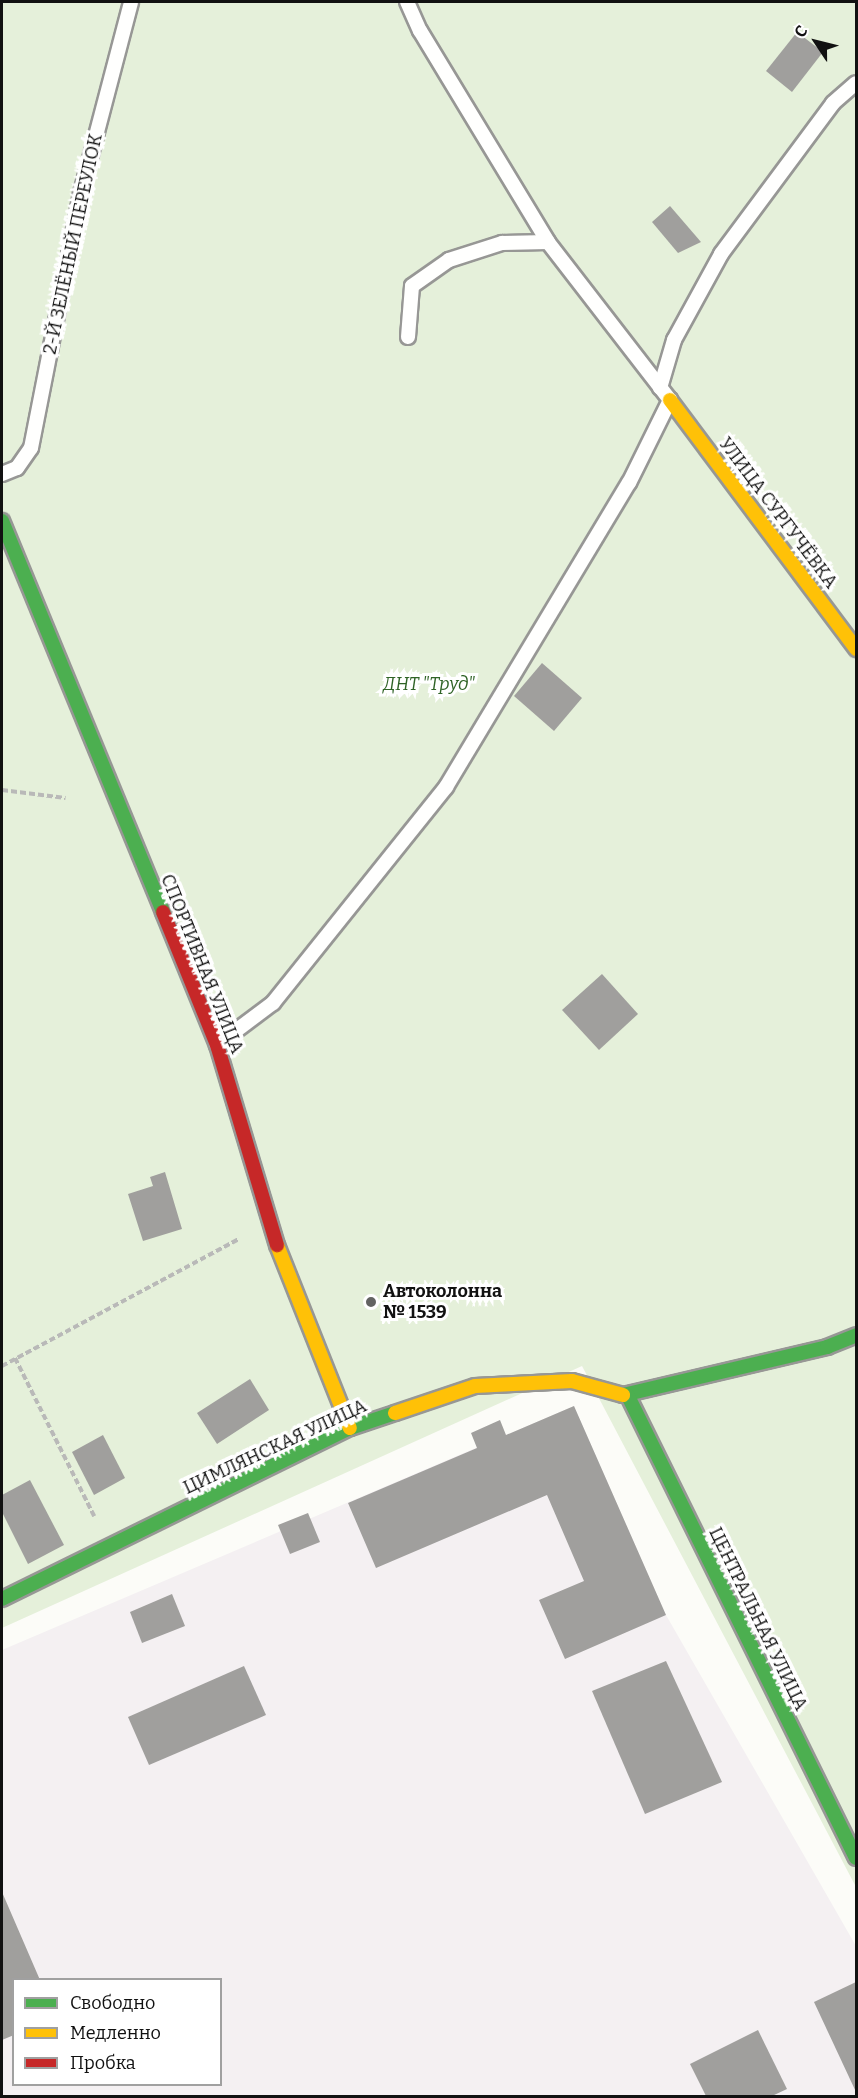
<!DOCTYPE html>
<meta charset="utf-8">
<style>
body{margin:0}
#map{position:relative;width:858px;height:2098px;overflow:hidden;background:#fcfcf8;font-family:Bitter,serif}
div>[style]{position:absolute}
.industrial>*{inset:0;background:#f4f0f2}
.green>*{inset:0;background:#e5f0da}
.building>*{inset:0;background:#a09f9d}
.path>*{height:4px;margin-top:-2px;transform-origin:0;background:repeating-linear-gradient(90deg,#b9b9b8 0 6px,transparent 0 9px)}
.roads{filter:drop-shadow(2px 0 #979795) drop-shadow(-2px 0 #979795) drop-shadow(0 2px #979795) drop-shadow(0 -2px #979795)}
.lane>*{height:14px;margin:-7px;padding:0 7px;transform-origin:7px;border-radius:7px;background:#fffffe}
.fast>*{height:14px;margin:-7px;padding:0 7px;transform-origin:7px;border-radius:7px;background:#4caf50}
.slow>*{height:14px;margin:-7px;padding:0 7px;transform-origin:7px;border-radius:7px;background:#ffc107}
.jam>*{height:14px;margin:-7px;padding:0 7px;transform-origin:7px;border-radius:7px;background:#c62828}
.dots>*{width:16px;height:16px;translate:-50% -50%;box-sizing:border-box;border:3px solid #fff;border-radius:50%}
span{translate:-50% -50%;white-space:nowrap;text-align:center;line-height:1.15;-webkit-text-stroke:6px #fff;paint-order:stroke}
.street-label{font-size:18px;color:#111}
.park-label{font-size:18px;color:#2f6326;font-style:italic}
.poi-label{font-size:18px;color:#111;font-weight:700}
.left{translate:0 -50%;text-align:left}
.frame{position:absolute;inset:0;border:3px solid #111;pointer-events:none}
.legend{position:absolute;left:12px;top:1978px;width:210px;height:108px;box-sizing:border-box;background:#fff;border:2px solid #a0a0a0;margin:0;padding:8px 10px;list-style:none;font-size:18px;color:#111}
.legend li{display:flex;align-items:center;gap:12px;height:30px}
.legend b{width:30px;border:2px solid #a0a0a0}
.north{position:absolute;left:786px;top:12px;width:60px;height:60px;-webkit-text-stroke:4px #fff;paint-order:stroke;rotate:305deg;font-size:16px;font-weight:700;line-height:24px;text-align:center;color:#111}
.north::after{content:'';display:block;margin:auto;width:21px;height:27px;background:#111;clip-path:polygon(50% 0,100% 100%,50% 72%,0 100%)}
</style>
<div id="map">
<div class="industrial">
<i style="clip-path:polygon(evenodd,574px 1406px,666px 1615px,856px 1946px,856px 2096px,2px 2096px,2px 1650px,574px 1406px,14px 1980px,220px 1980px,220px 2084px,14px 2084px,14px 1980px)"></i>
</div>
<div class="green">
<i style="clip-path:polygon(2px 2px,856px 2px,856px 1887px,582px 1366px,2px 1628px)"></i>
</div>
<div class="building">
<i style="clip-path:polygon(797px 32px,823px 52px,792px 92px,766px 71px)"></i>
<i style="clip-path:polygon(670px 206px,701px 242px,678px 253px,652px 222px)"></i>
<i style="clip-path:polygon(542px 663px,582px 698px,554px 731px,514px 696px)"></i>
<i style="clip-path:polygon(602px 974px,638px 1014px,599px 1050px,562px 1010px)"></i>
<i style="clip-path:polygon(165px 1172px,182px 1229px,143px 1241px,128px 1194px,153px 1186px,150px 1177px)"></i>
<i style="clip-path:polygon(250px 1379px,269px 1410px,217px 1444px,197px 1413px)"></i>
<i style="clip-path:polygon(574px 1406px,666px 1615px,565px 1659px,539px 1600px,584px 1581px,547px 1495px,376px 1568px,348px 1503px,477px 1448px,471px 1433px,500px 1420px,506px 1435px)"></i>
<i style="clip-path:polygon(103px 1435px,125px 1478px,94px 1495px,72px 1452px)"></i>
<i style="clip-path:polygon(30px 1480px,64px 1545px,28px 1564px,2px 1512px,2px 1495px)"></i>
<i style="clip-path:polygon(308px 1513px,320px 1542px,290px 1554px,278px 1525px)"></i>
<i style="clip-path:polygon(172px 1594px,185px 1626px,142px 1643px,130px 1612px)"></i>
<i style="clip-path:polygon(666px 1661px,722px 1782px,645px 1814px,592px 1691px)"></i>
<i style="clip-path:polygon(244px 1666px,266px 1715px,149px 1765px,128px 1717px)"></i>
<i style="clip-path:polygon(2px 1892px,40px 1980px,14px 1980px,14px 2035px,2px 2040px)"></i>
<i style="clip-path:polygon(856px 1982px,856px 2092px,814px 2002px)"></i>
<i style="clip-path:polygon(758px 2030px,787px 2089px,772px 2096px,706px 2096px,690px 2064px)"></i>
</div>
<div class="path">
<i style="left:2px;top:790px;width:64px;rotate:7.1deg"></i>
<i style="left:15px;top:1358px;width:177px;rotate:63.4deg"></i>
<i style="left:2px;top:1366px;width:269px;rotate:-28.2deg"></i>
</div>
<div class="roads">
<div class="lane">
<i style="left:408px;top:337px;width:51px;rotate:-85.5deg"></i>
<i style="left:412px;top:286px;width:45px;rotate:-35.1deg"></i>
<i style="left:449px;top:260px;width:56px;rotate:-17.8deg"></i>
<i style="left:502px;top:243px;width:46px;rotate:-1.2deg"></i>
<i style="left:660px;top:388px;width:50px;rotate:-73.7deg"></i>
<i style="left:674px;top:340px;width:98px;rotate:-61.3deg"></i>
<i style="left:721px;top:254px;width:188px;rotate:-53.4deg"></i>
<i style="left:833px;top:103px;width:30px;rotate:-41deg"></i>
<i style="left:2px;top:474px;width:16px;rotate:-22deg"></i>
<i style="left:17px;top:468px;width:24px;rotate:-55deg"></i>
<i style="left:31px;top:448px;width:260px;rotate:-78.9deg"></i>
<i style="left:81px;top:193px;width:197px;rotate:-75.3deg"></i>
<i style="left:217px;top:1045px;width:70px;rotate:-36.9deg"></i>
<i style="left:273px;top:1003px;width:277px;rotate:-51.3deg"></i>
<i style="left:446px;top:787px;width:355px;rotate:-59deg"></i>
<i style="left:629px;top:483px;width:93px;rotate:-63.7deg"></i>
<i style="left:670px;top:400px;width:200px;rotate:-127.7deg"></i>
<i style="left:548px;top:242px;width:247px;rotate:-121.2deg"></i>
<i style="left:420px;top:31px;width:32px;rotate:-114deg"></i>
</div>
<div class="fast">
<i style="left:2px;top:521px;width:423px;rotate:67.6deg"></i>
<i style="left:623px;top:1395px;width:210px;rotate:-13.2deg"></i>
<i style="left:827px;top:1347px;width:31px;rotate:-22deg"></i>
<i style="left:628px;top:1396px;width:515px;rotate:63.73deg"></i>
<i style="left:2px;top:1599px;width:388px;rotate:-26.2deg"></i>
<i style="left:350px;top:1428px;width:47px;rotate:-18.4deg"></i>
</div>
<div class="slow">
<i style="left:670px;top:400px;width:311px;rotate:53.2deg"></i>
<i style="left:277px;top:1245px;width:197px;rotate:68.3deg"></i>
<i style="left:395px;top:1413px;width:84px;rotate:-18.6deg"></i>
<i style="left:475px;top:1386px;width:97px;rotate:-3deg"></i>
<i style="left:572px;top:1381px;width:53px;rotate:15.4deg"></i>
</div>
<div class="jam">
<i style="left:163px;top:912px;width:144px;rotate:67.9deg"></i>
<i style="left:217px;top:1045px;width:209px;rotate:73.3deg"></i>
</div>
</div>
<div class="dots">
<i style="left:371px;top:1302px;background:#636362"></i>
</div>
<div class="street-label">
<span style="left:73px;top:244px;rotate:-78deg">2-Й ЗЕЛЁНЫЙ ПЕРЕУЛОК</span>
<span style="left:778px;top:513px;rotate:53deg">УЛИЦА СУРГУЧЁВКА</span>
<span style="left:202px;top:964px;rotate:68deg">СПОРТИВНАЯ УЛИЦА</span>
<span style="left:275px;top:1447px;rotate:-25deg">ЦИМЛЯНСКАЯ УЛИЦА</span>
<span style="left:758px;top:1619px;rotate:64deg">ЦЕНТРАЛЬНАЯ УЛИЦА</span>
</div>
<div class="park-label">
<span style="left:429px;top:684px">ДНТ "Труд"</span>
</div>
<div class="poi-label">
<span class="left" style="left:383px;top:1302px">Автоколонна<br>№ 1539</span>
</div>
<div class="frame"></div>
<ul class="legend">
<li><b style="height:8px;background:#4caf50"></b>Свободно</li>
<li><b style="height:8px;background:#ffc107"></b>Медленно</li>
<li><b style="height:8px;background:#c62828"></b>Пробка</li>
</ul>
<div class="north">С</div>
</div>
